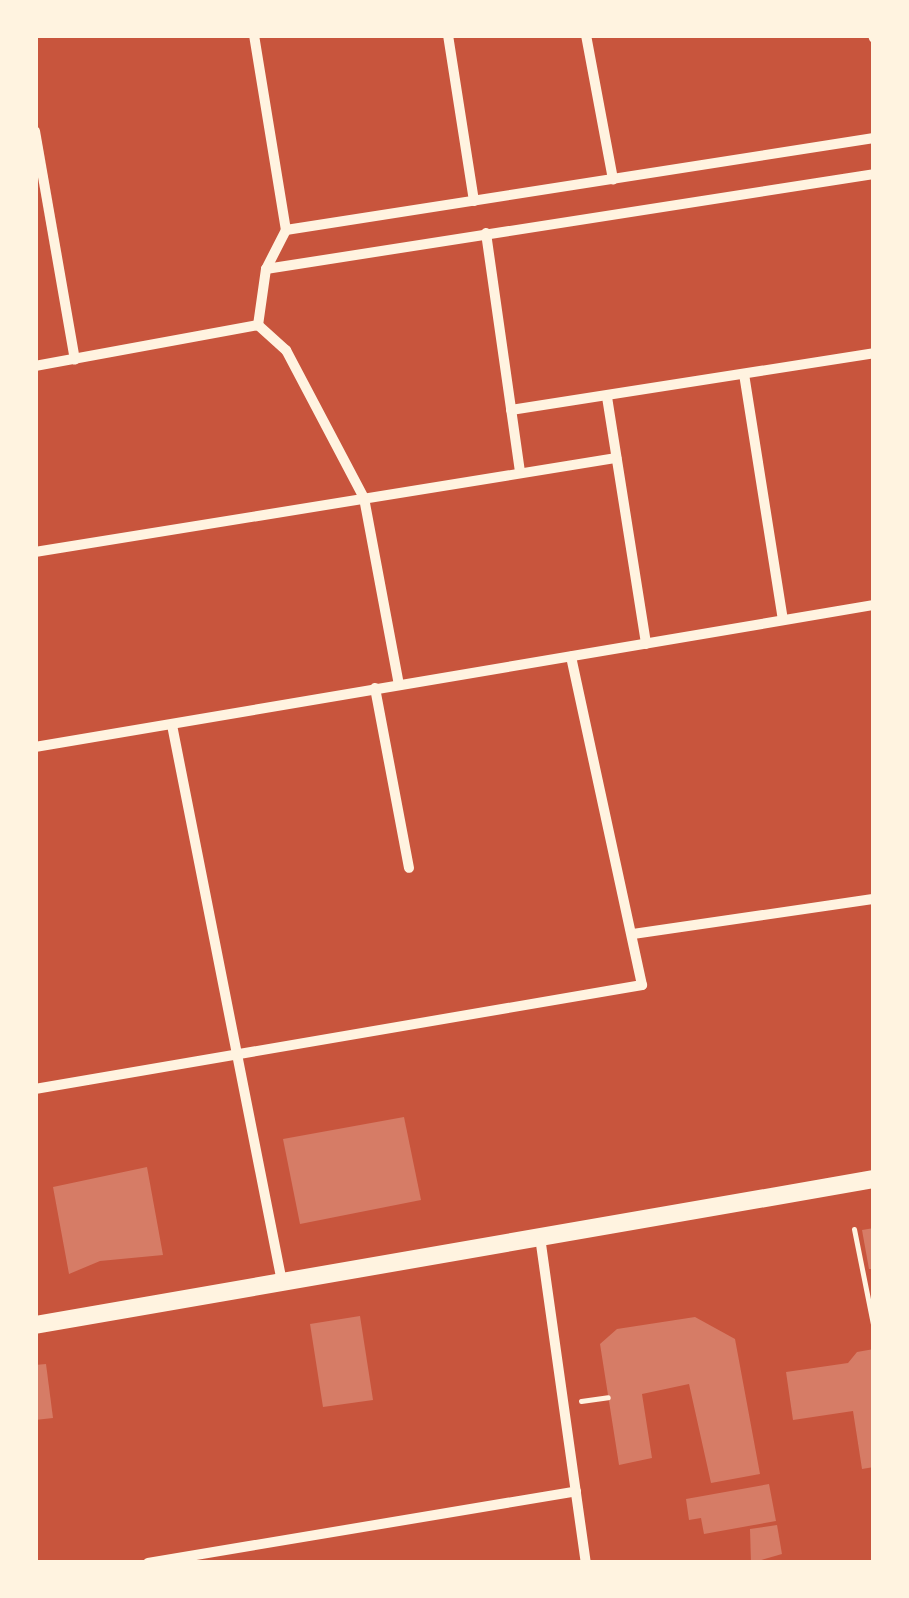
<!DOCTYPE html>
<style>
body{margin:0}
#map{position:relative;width:909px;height:1598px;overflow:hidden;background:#c8553d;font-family:"DM Sans",sans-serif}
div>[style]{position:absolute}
.building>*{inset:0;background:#d67c66}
.path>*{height:5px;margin:-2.5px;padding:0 2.5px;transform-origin:2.5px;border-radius:2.5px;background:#fff3e0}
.minor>*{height:10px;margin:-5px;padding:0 5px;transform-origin:5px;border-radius:5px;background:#fff3e0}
.tertiary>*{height:18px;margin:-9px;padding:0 9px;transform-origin:9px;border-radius:9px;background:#fff3e0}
span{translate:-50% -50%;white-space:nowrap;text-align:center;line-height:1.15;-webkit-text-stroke:10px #fff3e0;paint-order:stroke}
.frame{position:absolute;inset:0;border:38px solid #fff3e0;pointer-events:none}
</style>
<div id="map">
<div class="building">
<i style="clip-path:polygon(404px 1117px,421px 1200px,300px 1224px,283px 1139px)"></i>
<i style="clip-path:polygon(147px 1167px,163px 1255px,100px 1261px,69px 1274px,53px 1187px)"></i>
<i style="clip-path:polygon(874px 1228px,874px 1269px,869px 1269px,862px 1230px)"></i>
<i style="clip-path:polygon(360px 1316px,373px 1400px,323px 1407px,310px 1324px)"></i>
<i style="clip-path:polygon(695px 1317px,735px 1339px,760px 1474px,711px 1483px,689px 1384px,642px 1394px,652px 1458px,619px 1465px,600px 1344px,617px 1329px)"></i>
<i style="clip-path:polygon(874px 1349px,874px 1467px,862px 1469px,853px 1411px,793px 1420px,786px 1372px,848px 1363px,857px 1352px)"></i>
<i style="clip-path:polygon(46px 1364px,53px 1418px,35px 1420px,35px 1365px)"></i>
<i style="clip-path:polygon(769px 1484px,776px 1521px,704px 1534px,701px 1518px,689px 1520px,686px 1499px)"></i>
<i style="clip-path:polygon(777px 1525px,782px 1554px,751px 1563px,750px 1529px)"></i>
</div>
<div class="path">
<i style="left:854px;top:1229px;width:102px;rotate:78.7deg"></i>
<i style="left:581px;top:1401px;width:27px;rotate:-8deg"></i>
</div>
<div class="minor">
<i style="left:254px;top:35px;width:198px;rotate:80.7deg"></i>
<i style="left:286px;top:230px;width:44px;rotate:117.1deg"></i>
<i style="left:266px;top:269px;width:57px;rotate:98.1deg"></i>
<i style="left:448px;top:35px;width:168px;rotate:81.1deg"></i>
<i style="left:586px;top:35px;width:147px;rotate:79.4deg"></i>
<i style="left:873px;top:35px;width:3px;rotate:72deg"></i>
<i style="left:35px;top:131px;width:232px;rotate:80.1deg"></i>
<i style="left:286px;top:230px;width:595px;rotate:-8.89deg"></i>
<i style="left:486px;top:233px;width:242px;rotate:81.9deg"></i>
<i style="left:266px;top:269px;width:615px;rotate:-8.88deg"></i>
<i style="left:258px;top:325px;width:38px;rotate:42deg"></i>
<i style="left:286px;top:350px;width:167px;rotate:62.2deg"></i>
<i style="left:364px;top:498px;width:190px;rotate:79.4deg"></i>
<i style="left:35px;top:366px;width:227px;rotate:-10.4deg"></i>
<i style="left:744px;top:374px;width:249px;rotate:81deg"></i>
<i style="left:607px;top:397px;width:250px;rotate:81deg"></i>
<i style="left:511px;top:410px;width:367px;rotate:-8.9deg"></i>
<i style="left:35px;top:552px;width:589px;rotate:-9.19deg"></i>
<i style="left:375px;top:688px;width:183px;rotate:79.3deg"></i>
<i style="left:172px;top:725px;width:568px;rotate:78.83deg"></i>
<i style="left:35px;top:747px;width:851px;rotate:-9.61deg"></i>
<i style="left:633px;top:934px;width:244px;rotate:-8.3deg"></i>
<i style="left:35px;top:1089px;width:616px;rotate:-9.72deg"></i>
<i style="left:642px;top:985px;width:336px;rotate:-102.2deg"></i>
<i style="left:540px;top:1237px;width:329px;rotate:82deg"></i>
<i style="left:148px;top:1563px;width:434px;rotate:-9.5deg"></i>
</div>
<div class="tertiary">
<i style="left:35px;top:1325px;width:852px;rotate:-9.87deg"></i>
</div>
<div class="frame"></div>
</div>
